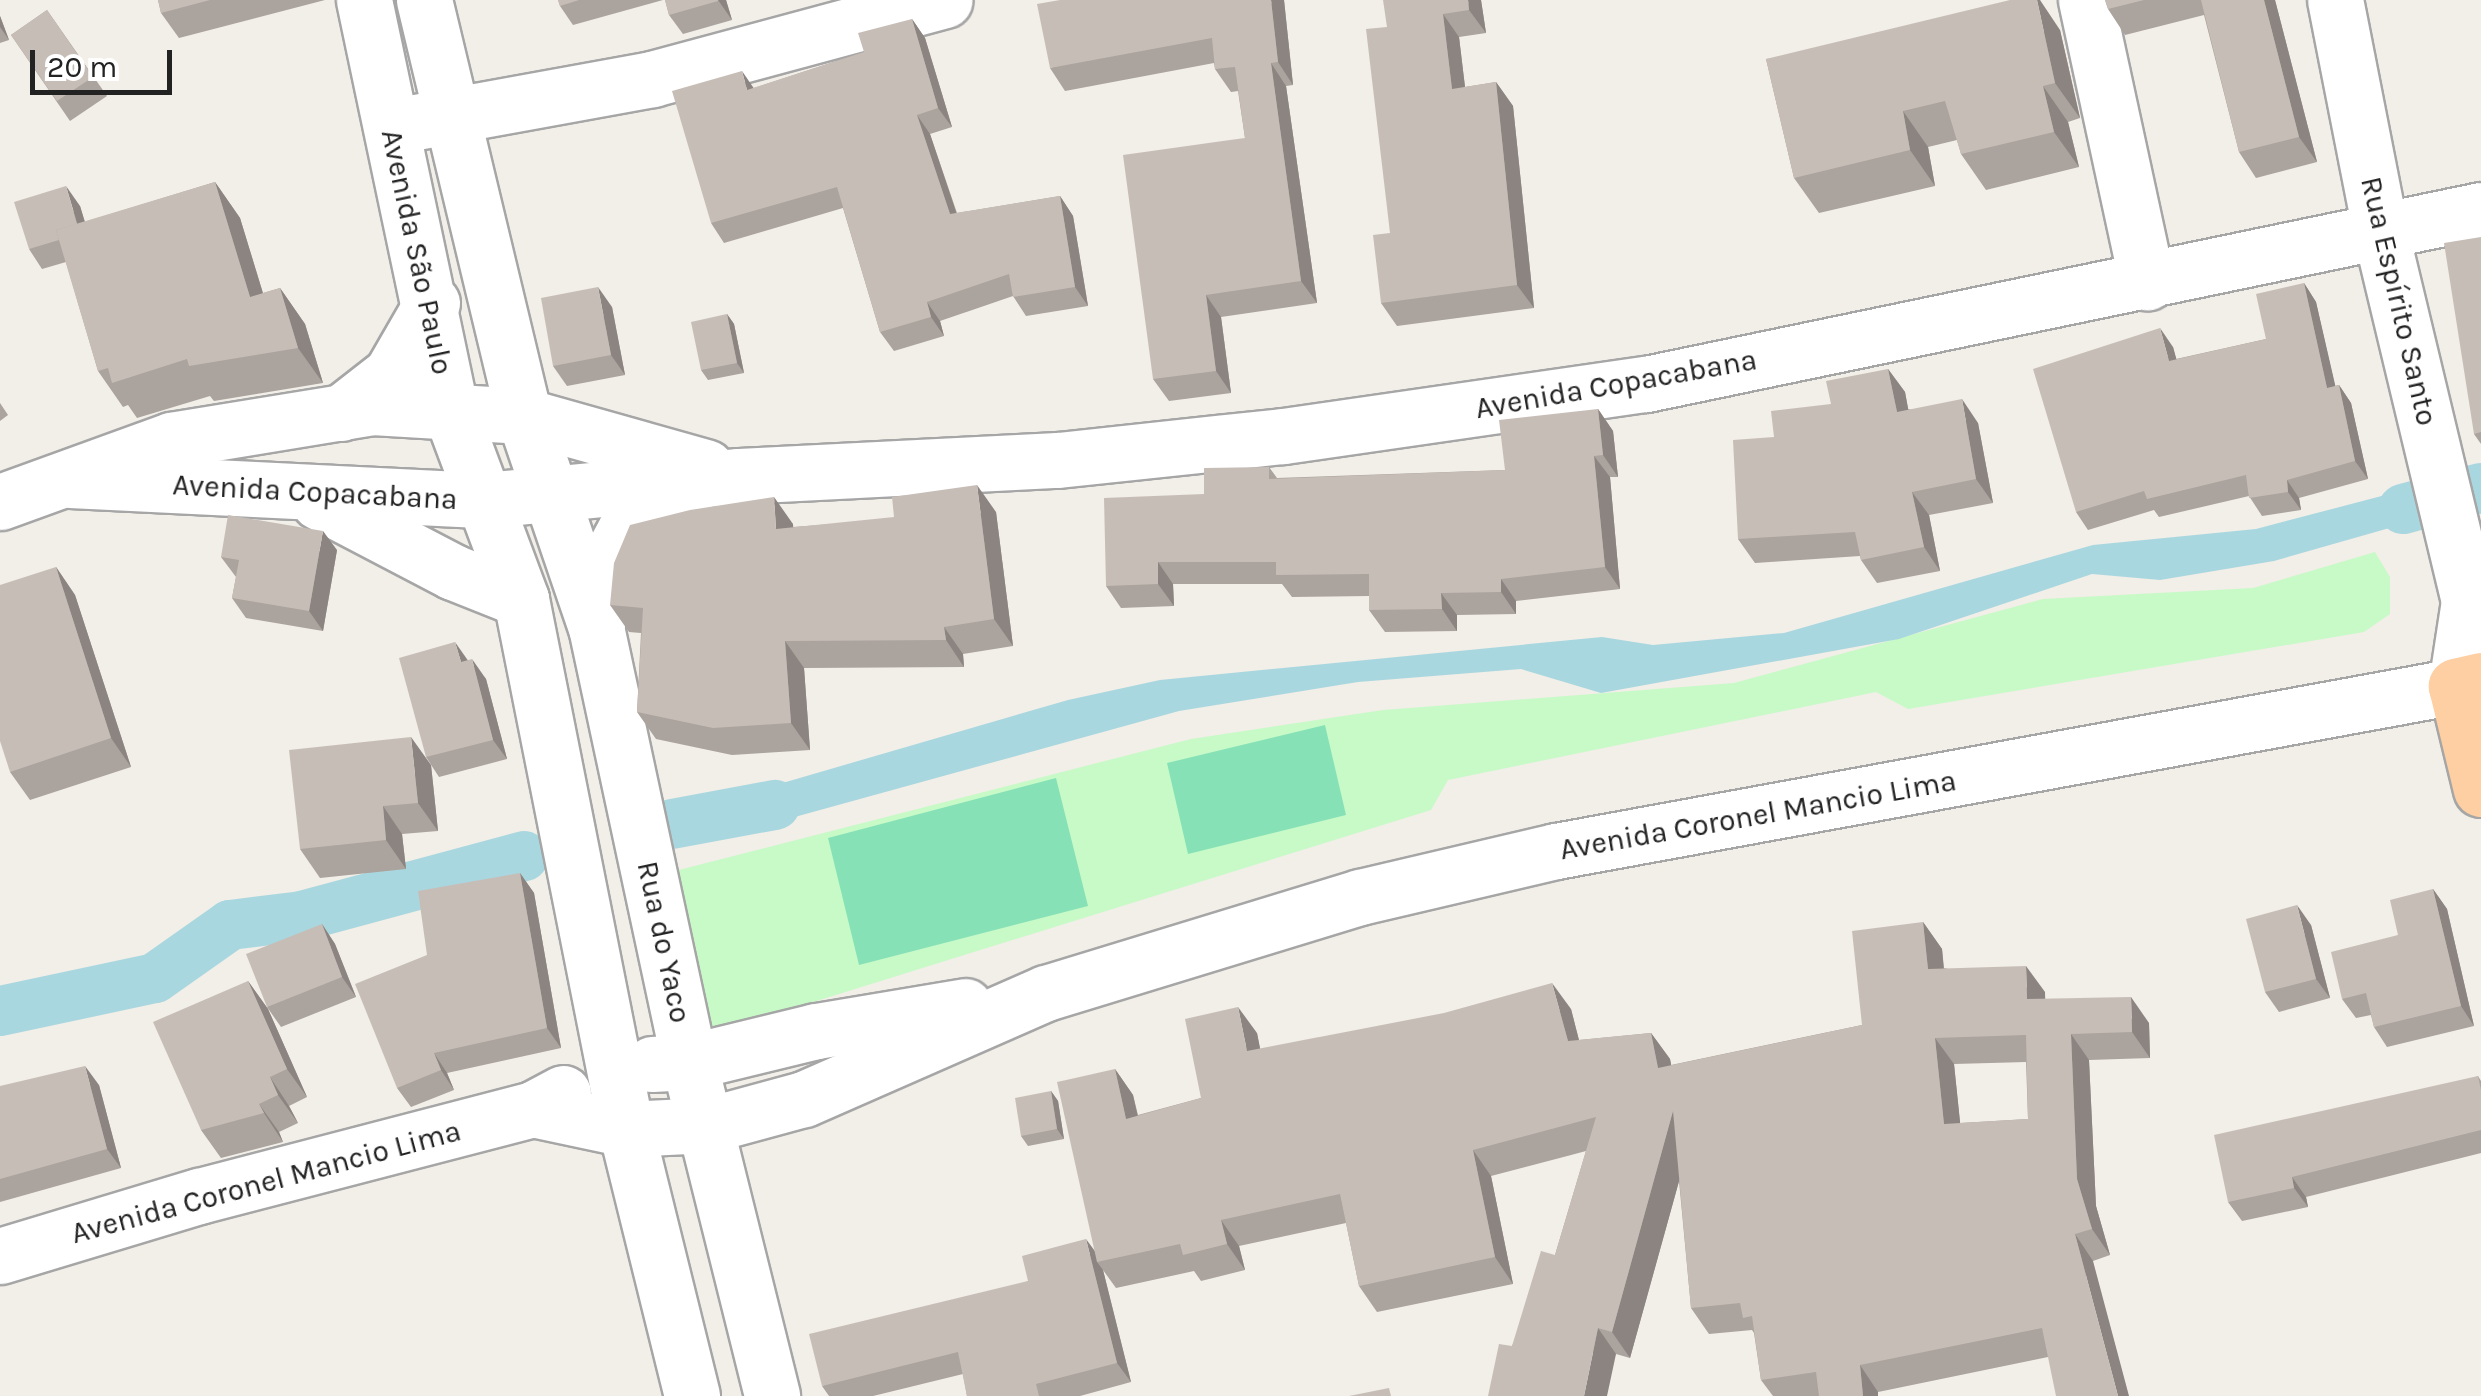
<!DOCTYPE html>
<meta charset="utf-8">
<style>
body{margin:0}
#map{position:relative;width:2481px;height:1396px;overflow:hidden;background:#f2eee8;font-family:Karla,sans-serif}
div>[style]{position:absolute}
.park>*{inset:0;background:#c7fac7}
.pitch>*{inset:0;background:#87e1b7}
.water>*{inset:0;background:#a9d7df}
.canal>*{height:50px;margin:-25px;padding:0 25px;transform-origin:25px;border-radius:25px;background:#a9d7df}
.roads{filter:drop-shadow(2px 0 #a6a6a6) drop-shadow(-2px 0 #a6a6a6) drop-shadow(0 2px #a6a6a6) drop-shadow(0 -2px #a6a6a6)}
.minor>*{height:55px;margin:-27.5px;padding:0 27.5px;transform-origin:27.5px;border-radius:27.5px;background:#fff}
.major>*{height:55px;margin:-27.5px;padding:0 27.5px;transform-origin:27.5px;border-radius:27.5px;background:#fdcfa2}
.wall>*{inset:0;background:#aba39d}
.shaded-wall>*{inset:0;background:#8b8480}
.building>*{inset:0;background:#c7bdb7}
span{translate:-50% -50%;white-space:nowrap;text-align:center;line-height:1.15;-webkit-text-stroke:9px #fff;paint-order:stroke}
.street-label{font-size:30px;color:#222}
.scale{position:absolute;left:30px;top:50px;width:142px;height:45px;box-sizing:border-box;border:5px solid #222;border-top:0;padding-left:12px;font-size:30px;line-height:35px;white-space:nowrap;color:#222;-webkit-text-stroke:8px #fff;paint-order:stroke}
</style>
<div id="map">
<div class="park">
<i style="clip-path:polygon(2375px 552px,2390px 577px,2390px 614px,2364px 632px,1908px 709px,1876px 692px,1448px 780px,1431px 810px,707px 1035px,663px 874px,1191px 739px,1383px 710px,1734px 683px,2043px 599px,2253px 588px)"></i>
</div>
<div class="pitch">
<i style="clip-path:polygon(1325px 725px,1346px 815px,1188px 854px,1167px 763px)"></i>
<i style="clip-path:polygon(1056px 778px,1088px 906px,859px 965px,828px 838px)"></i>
</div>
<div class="water">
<i style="clip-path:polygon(2412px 488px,2421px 519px,2274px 561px,2160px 580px,2092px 574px,1899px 639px,1601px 693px,1521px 669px,1358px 682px,1179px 711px,715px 839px,710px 821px,710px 804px,1068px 700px,1160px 680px,1602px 637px,1653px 645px,1784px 633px,2093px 545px,2256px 529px)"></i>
</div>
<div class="canal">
<i style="left:2403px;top:509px;width:81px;rotate:-15.1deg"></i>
<i style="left:672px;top:824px;width:105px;rotate:-10.5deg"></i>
<i style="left:0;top:1011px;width:158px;rotate:-12deg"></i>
<i style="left:155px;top:978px;width:92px;rotate:-35.2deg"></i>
<i style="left:230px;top:925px;width:73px;rotate:-7.1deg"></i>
<i style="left:302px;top:916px;width:230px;rotate:-15.1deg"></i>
</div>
<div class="roads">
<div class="minor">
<i style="left:364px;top:0;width:418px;rotate:78.1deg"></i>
<i style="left:450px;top:409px;width:203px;rotate:69.5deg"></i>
<i style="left:521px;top:599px;width:540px;rotate:78.79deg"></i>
<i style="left:626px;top:1129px;width:275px;rotate:76.1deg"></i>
<i style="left:424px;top:0;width:428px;rotate:76.5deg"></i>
<i style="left:524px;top:416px;width:223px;rotate:71.2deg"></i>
<i style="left:596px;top:627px;width:445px;rotate:77.9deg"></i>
<i style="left:689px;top:1062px;width:344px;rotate:76deg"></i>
<i style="left:2086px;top:0;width:289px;rotate:77.8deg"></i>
<i style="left:416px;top:122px;width:240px;rotate:-10.3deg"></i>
<i style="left:652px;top:79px;width:303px;rotate:-15.1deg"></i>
<i style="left:341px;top:413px;width:63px;rotate:-38deg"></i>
<i style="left:391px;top:374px;width:82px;rotate:-60deg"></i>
<i style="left:70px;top:480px;width:415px;rotate:2.8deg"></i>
<i style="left:485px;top:500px;width:255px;rotate:-5.4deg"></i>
<i style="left:739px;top:476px;width:319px;rotate:-2.9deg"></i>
<i style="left:1058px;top:460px;width:226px;rotate:-6.1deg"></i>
<i style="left:1283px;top:436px;width:367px;rotate:-8.2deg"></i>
<i style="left:1646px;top:384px;width:853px;rotate:-11.77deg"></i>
<i style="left:0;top:502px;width:182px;rotate:-19.9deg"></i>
<i style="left:171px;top:440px;width:204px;rotate:-9.3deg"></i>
<i style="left:372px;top:407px;width:152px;rotate:3.4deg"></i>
<i style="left:524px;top:416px;width:189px;rotate:15.7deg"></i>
<i style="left:319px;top:502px;width:151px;rotate:27.6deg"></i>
<i style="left:453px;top:572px;width:73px;rotate:21.7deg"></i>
<i style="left:597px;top:624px;width:55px;rotate:-82.7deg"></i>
<i style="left:604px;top:569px;width:51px;rotate:-61.9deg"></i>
<i style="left:628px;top:524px;width:77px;rotate:-30.6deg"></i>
<i style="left:652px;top:1064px;width:37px;rotate:-3deg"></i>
<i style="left:689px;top:1062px;width:131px;rotate:-13.7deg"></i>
<i style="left:816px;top:1031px;width:151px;rotate:-9.5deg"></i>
<i style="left:533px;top:1109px;width:95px;rotate:12.1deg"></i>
<i style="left:626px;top:1129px;width:82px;rotate:-2.8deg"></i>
<i style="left:708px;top:1125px;width:99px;rotate:-15.2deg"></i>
<i style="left:804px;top:1099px;width:264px;rotate:-23.7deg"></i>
<i style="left:1046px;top:993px;width:328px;rotate:-17deg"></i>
<i style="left:1360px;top:897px;width:201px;rotate:-13.2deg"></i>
<i style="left:1556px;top:851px;width:915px;rotate:-10.39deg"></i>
<i style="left:2456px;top:686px;width:86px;rotate:-81.3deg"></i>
<i style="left:2469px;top:601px;width:377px;rotate:-103.5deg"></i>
<i style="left:2381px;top:234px;width:238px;rotate:-101.1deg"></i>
<i style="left:0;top:1256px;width:208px;rotate:-16.8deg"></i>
<i style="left:199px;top:1196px;width:345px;rotate:-14.6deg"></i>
<i style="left:533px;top:1109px;width:34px;rotate:-28deg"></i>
</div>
<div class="major">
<i style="left:2481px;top:680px;width:26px;rotate:167deg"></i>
<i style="left:2456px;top:686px;width:106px;rotate:76.4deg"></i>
</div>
</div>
<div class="wall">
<i style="clip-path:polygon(158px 0,325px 0,179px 38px,161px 13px)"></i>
<i style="clip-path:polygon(558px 0,663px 0,573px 25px,560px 6px)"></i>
<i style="clip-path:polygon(665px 0,726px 0,732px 20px,683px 34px,669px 15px)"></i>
<i style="clip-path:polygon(1284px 0,1293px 85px,1286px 86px,1317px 303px,1221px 317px,1231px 393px,1169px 401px,1153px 379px,1245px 138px,1238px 91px,1231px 92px,1215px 69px,1214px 63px,1065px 91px,1050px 68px)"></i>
<i style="clip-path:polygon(1481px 0,1486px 33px,1459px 37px,1465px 87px,1496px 82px,1513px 106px,1534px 308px,1397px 326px,1381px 303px,1390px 233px,1387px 27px)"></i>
<i style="clip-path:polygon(2105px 0,2275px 0,2317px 162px,2256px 178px,2239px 152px,2204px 15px,2125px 35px,2108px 9px)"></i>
<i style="clip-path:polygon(47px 10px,107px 96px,70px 121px,11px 35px)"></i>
<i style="clip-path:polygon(0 16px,9px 40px,0 43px)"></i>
<i style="clip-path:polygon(912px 19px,925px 38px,952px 127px,930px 134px,957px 213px,1060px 196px,1073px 216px,1088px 306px,1026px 316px,1013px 296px,940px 321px,944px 336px,894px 351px,880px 332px,843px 208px,724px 243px,711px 223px,754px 88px,864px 52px)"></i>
<i style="clip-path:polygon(2060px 30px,2080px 118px,2068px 122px,2079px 167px,1986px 190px,1961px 154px,1957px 140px,1928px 147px,1935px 186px,1819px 213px,1794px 178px,1766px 59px)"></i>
<i style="clip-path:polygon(215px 182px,240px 218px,263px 293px,280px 288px,305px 324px,323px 383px,214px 401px,210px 396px,137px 418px,128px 405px,123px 407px,98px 371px,66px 262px,42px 269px,29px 249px,80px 206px,85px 222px)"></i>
<i style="clip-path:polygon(2481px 237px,2481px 444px,2474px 434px)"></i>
<i style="clip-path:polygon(2304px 283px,2316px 302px,2335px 386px,2339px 385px,2351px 403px,2368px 479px,2299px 498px,2301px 510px,2262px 516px,2249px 496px,2159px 517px,2154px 510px,2088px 530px,2076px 512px,2173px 347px,2176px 359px,2266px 339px)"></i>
<i style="clip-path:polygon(612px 307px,625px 375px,567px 386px,553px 366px)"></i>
<i style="clip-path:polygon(727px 314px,734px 324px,744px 373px,708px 380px,701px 370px)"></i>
<i style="clip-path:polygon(1888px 369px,1905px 392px,1908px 409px,1978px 423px,1993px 503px,1929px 515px,1940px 571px,1877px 583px,1861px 560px,1860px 556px,1755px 563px,1738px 539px,1831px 404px)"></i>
<i style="clip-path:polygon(0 403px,8px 415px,0 421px)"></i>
<i style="clip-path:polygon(1598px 409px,1613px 431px,1618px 477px,1610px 477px,1620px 589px,1516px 601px,1516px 614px,1457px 615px,1457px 631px,1385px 632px,1369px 610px,1369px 596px,1292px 597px,1282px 584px,1173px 584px,1174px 606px,1121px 608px,1106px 586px,1204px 494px,1269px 467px,1277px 478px,1505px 470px)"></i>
<i style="clip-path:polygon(996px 512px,1013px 646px,963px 654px,964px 667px,804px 668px,810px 750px,732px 755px,656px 739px,637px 712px,641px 633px,629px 632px,610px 605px,793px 524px,793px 527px)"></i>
<i style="clip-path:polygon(337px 550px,323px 631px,246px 618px,232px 598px,236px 577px,221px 557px)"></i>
<i style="clip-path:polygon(56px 567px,75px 595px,131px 767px,30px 800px,10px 772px)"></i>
<i style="clip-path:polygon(468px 660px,486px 679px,507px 759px,439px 777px,426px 757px)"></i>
<i style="clip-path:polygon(431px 765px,438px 831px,402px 834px,406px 869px,320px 878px,300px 849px)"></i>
<i style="clip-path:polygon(520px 873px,534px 893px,561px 1048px,447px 1073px,454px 1090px,411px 1107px,397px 1088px,427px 955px)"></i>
<i style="clip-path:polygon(2433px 889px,2447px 909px,2474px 1026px,2387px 1047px,2374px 1027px,2371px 1015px,2356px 1018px,2342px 999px,2398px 935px)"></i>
<i style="clip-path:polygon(evenodd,1923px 922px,1942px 949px,1944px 968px,2045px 992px,2045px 999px,2149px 1023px,2150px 1058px,2089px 1060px,2096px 1206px,2110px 1255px,2093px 1261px,2048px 1357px,1878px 1392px,1878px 1396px,1773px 1396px,1761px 1380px,1754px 1333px,1752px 1330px,1709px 1334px,1691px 1308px,1679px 1181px,1630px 1358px,1616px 1354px,1512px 1346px,1555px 1255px,1586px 1151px,1491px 1176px,1513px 1284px,1377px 1312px,1359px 1286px,1346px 1223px,1239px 1246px,1245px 1270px,1201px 1281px,1194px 1271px,1116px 1288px,1103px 1270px,1131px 1382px,1080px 1396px,967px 1396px,963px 1374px,873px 1396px,829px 1396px,822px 1386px,1028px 1281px,1095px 1252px,1115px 1069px,1133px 1095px,1138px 1115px,1201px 1098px,1257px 1033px,1260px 1049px,1571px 1009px,1579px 1040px,1651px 1033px,1670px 1059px,1671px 1065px,1862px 1025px,1923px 922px,2026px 1062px,2028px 1119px,1960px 1123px,1954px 1064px,2026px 1062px)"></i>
<i style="clip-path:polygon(322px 924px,335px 944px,356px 997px,281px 1027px,267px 1007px)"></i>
<i style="clip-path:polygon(2311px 925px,2330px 998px,2279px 1012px,2265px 992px)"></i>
<i style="clip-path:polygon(248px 981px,268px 1009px,307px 1097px,289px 1106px,298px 1123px,279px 1132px,283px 1142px,221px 1158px,201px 1130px)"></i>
<i style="clip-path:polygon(2478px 1076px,2481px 1081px,2481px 1153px,2306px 1197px,2308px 1207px,2242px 1221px,2228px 1202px)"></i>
<i style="clip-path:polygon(99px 1085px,121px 1168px,0 1202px,0 1086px)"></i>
<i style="clip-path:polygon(1051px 1091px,1058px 1101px,1064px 1139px,1028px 1146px,1021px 1136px)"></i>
</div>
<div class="shaded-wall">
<i style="clip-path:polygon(718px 0,726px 0,732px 20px)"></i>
<i style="clip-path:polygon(1271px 0,1284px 0,1293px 85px,1278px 62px)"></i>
<i style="clip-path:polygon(1468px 0,1481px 0,1486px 33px,1469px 10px)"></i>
<i style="clip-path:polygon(2037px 0,2040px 0,2060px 30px,2080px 118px,2055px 83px)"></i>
<i style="clip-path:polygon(2264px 0,2275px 0,2317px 162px,2299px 137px)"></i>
<i style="clip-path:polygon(1443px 14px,1459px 37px,1468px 112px,1452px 89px)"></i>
<i style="clip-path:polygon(0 16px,9px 40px,0 27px)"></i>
<i style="clip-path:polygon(912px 19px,925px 38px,952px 127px,938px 108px)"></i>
<i style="clip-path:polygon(1271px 63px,1286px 86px,1317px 303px,1301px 281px)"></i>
<i style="clip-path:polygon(742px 71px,755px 90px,747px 90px)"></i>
<i style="clip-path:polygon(1496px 82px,1513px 106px,1534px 308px,1517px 285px)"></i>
<i style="clip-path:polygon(2043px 86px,2068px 122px,2079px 167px,2054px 132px)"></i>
<i style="clip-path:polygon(1903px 111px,1928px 147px,1935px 186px,1910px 150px)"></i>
<i style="clip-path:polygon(917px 115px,930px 134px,963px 233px,950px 214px)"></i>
<i style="clip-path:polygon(215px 182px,240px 218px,275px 333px,250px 297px)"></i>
<i style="clip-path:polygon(66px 186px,80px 206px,94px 253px,80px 233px)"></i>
<i style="clip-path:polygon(1060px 196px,1073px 216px,1088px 306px,1075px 287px)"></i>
<i style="clip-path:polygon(2304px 283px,2316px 302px,2340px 406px,2327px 388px)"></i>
<i style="clip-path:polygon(598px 287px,612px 307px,625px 375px,611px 355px)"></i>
<i style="clip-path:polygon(280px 288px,305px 324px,323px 383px,298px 348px)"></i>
<i style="clip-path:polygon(1206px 295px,1221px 317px,1231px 393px,1216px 371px)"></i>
<i style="clip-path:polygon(927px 302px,940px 321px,944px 336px,931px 317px)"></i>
<i style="clip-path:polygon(727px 314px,734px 324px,744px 373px,737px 363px)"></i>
<i style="clip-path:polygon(2160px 328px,2173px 347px,2182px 379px,2169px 361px)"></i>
<i style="clip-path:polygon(1888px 369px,1905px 392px,1913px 435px,1897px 412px)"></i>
<i style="clip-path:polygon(2339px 385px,2351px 403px,2368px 479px,2355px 461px)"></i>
<i style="clip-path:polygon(1962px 399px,1978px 423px,1993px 503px,1976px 479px)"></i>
<i style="clip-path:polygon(1598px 409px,1613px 431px,1618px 477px,1603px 455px)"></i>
<i style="clip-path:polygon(1594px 456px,1610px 477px,1620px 589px,1605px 567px)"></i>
<i style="clip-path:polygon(2287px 480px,2299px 498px,2301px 510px,2288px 492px)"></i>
<i style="clip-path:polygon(977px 485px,996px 512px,1013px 646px,994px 619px)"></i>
<i style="clip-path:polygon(1912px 492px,1929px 515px,1940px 571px,1924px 547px)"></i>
<i style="clip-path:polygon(774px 497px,793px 524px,795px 556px,776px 529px)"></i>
<i style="clip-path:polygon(323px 531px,337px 550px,323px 631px,309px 611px)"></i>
<i style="clip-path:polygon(1158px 562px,1173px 584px,1174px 606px,1158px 584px)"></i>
<i style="clip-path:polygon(56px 567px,75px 595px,131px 767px,111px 738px)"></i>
<i style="clip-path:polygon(1501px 579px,1516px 601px,1516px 614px,1501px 592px)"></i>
<i style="clip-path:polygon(1441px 593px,1457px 615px,1457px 631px,1442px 609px)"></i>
<i style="clip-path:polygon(944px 627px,963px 654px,964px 667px,946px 640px)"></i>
<i style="clip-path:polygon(785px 641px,804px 668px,810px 750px,791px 723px)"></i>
<i style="clip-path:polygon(455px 642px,469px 662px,461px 662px)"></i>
<i style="clip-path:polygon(472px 659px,486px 679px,507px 759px,493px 740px)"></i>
<i style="clip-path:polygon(411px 737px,431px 765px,438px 831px,418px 803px)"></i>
<i style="clip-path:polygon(383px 806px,402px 834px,406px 869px,386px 840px)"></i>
<i style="clip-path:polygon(520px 873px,534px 893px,561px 1048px,547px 1028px)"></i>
<i style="clip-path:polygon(2433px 889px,2447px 909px,2474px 1026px,2461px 1006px)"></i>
<i style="clip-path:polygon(2297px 905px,2311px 925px,2330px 998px,2316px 979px)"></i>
<i style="clip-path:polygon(1923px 922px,1942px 949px,1946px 995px,1928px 969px)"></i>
<i style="clip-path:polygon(322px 924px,335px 944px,356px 997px,342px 977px)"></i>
<i style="clip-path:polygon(2026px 966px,2045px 992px,2046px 1026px,2027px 999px)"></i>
<i style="clip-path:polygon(248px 981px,268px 1009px,307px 1097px,287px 1069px)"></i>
<i style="clip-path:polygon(1552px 983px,1571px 1009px,1586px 1068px,1568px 1041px)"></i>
<i style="clip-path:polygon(2131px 997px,2149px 1023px,2150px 1058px,2132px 1032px)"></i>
<i style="clip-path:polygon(1238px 1007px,1257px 1033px,1266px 1078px,1247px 1051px)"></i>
<i style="clip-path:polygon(1651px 1033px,1670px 1059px,1677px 1094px,1658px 1068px)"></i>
<i style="clip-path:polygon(2071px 1034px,2089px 1060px,2096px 1206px,2110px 1255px,2092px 1229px,2077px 1179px)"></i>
<i style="clip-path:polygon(1935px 1038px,1954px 1064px,1963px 1150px,1944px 1124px)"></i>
<i style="clip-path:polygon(434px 1053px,447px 1073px,454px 1090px,441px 1070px)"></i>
<i style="clip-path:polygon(85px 1066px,99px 1085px,121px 1168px,107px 1149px)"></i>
<i style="clip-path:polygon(1115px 1069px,1133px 1095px,1144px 1145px,1126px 1119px)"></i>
<i style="clip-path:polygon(270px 1077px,289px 1106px,298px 1123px,278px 1095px)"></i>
<i style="clip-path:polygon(1051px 1091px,1058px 1101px,1064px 1139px,1057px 1129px)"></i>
<i style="clip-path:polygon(259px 1104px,279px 1132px,283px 1142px,264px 1113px)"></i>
<i style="clip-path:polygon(1673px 1111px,1691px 1138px,1630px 1358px,1612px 1332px)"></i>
<i style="clip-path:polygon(1473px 1150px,1491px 1176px,1513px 1284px,1495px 1257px)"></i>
<i style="clip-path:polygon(2292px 1177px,2306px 1197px,2308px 1207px,2294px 1188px)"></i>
<i style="clip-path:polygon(1221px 1220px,1239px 1246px,1245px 1270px,1227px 1244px)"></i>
<i style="clip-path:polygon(2075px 1234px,2093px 1261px,2129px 1396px,2118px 1396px)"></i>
<i style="clip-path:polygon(1086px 1239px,1100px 1258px,1097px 1262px,1103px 1270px,1131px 1382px,1117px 1363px)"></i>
<i style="clip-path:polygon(1598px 1328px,1616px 1354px,1607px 1396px,1584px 1396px)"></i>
<i style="clip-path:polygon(1860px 1365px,1878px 1392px,1878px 1396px,1863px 1396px)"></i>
</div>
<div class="building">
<i style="clip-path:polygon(158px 0,210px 0,161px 13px)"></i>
<i style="clip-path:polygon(558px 0,579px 0,560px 6px)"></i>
<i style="clip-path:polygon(665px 0,718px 0,718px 1px,669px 15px)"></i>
<i style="clip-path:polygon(1060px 0,1271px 0,1278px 62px,1271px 63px,1301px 281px,1206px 295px,1216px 371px,1153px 379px,1123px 155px,1245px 138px,1235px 67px,1215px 69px,1212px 38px,1050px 68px,1037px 4px)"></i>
<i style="clip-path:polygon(1383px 0,1468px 0,1469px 10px,1443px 14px,1452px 89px,1496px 82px,1517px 285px,1381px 303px,1373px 235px,1390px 233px,1366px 29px,1387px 27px)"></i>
<i style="clip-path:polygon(2010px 0,2037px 0,2055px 83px,2043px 86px,2054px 132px,1961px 154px,1945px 101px,1903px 111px,1910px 150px,1794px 178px,1766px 59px)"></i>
<i style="clip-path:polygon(2105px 0,2144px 0,2108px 9px)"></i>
<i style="clip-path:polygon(2201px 0,2264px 0,2299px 137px,2239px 152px)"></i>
<i style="clip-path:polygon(47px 10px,93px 77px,57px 101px,11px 35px)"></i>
<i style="clip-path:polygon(912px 19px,938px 108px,917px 115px,950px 214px,1060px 196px,1075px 287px,1013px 297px,1009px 274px,927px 302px,931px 317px,880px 332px,837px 187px,711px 223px,672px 91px,742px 71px,747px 90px,864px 52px,858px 33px)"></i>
<i style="clip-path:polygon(215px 182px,250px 297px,280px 288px,298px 348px,189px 366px,187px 359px,112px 383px,108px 368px,98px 371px,56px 230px)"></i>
<i style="clip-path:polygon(66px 186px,77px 224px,56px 230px,59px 240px,29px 249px,14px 202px)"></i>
<i style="clip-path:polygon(2481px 237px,2481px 432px,2474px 434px,2444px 243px)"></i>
<i style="clip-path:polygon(2304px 283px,2327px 388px,2339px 385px,2355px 461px,2287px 480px,2288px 492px,2249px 498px,2246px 475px,2147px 499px,2144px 491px,2076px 512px,2033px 369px,2160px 328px,2169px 361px,2266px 339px,2256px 294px)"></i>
<i style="clip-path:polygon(598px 287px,611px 355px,553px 366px,541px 298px)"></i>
<i style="clip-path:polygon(727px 314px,737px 363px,701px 370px,691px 322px)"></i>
<i style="clip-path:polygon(1888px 369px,1897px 412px,1962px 399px,1976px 479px,1912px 492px,1924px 547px,1861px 560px,1855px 532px,1738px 539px,1733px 440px,1774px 437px,1771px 411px,1831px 404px,1826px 381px)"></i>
<i style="clip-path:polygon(1598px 409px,1603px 455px,1594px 456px,1605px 567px,1501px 579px,1501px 592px,1441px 593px,1442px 609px,1369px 610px,1369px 574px,1276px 575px,1276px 562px,1158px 562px,1158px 584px,1106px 586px,1104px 498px,1204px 494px,1204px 468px,1269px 467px,1269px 479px,1505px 470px,1499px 420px)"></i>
<i style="clip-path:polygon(977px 485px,994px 619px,944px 627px,946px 640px,785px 641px,791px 723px,713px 728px,637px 712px,643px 608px,610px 605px,614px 563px,630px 525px,690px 510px,774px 497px,776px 529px,894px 517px,892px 497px)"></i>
<i style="clip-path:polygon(228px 515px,323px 531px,309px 611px,232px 598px,239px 560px,221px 557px)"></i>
<i style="clip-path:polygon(56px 567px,111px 738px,10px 772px,0 741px,0 585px)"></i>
<i style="clip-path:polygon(455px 642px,461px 662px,472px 659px,493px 740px,426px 757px,399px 658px)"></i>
<i style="clip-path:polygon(411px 737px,418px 803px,383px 806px,386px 840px,300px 849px,289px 750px)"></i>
<i style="clip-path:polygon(520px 873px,547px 1028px,434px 1053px,441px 1070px,397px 1088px,355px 984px,427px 955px,418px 891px)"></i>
<i style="clip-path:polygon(2433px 889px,2461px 1006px,2374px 1027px,2366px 993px,2342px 999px,2331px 952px,2398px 935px,2390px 900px)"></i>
<i style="clip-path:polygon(2297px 905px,2316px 979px,2265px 992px,2246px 919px)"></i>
<i style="clip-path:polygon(evenodd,1923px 922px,1928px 969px,2026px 966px,2027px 999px,2131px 997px,2132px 1032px,2071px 1034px,2077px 1179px,2092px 1229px,2075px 1234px,2118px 1396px,2056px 1396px,2042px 1328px,1860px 1365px,1863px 1396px,1819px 1396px,1816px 1372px,1761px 1380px,1752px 1316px,1743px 1318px,1740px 1303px,1691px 1308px,1673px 1111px,1612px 1332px,1598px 1328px,1584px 1396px,1488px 1396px,1499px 1344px,1512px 1346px,1541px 1251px,1555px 1255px,1596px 1117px,1473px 1150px,1495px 1257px,1359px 1286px,1340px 1194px,1221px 1220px,1227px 1244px,1183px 1255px,1180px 1244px,1097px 1262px,1057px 1082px,1115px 1069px,1126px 1119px,1201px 1098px,1185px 1019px,1238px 1007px,1247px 1051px,1444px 1013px,1552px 983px,1568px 1041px,1651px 1033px,1658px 1068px,1862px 1025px,1852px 931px,1923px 922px,2026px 1035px,2028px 1119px,1944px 1124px,1935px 1038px,2026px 1035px)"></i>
<i style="clip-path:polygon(322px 924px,342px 977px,267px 1007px,246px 954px)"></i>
<i style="clip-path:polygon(248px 981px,287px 1069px,270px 1077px,278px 1095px,259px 1104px,264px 1113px,201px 1130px,153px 1022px)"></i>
<i style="clip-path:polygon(85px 1066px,107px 1149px,0 1179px,0 1086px)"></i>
<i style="clip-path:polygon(2478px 1076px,2481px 1090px,2481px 1130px,2292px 1177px,2294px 1188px,2228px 1202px,2214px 1135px)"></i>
<i style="clip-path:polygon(1051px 1091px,1057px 1129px,1021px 1136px,1015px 1098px)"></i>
<i style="clip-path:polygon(1086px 1239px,1117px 1363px,1036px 1384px,1039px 1396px,967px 1396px,958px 1352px,822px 1386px,809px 1334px,1028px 1281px,1022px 1256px)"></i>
<i style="clip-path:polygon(1389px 1388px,1391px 1396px,1349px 1396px)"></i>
</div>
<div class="street-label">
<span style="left:417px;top:252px;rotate:78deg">Avenida São Paulo</span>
<span style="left:2399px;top:301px;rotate:77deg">Rua Espírito Santo</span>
<span style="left:1616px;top:384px;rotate:-10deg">Avenida Copacabana</span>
<span style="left:315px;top:492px;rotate:3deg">Avenida Copacabana</span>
<span style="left:1758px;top:815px;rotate:-10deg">Avenida Coronel Mancio Lima</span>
<span style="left:664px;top:942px;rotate:78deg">Rua do Yaco</span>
<span style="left:266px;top:1182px;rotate:-15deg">Avenida Coronel Mancio Lima</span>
</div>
<div class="scale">20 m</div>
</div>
